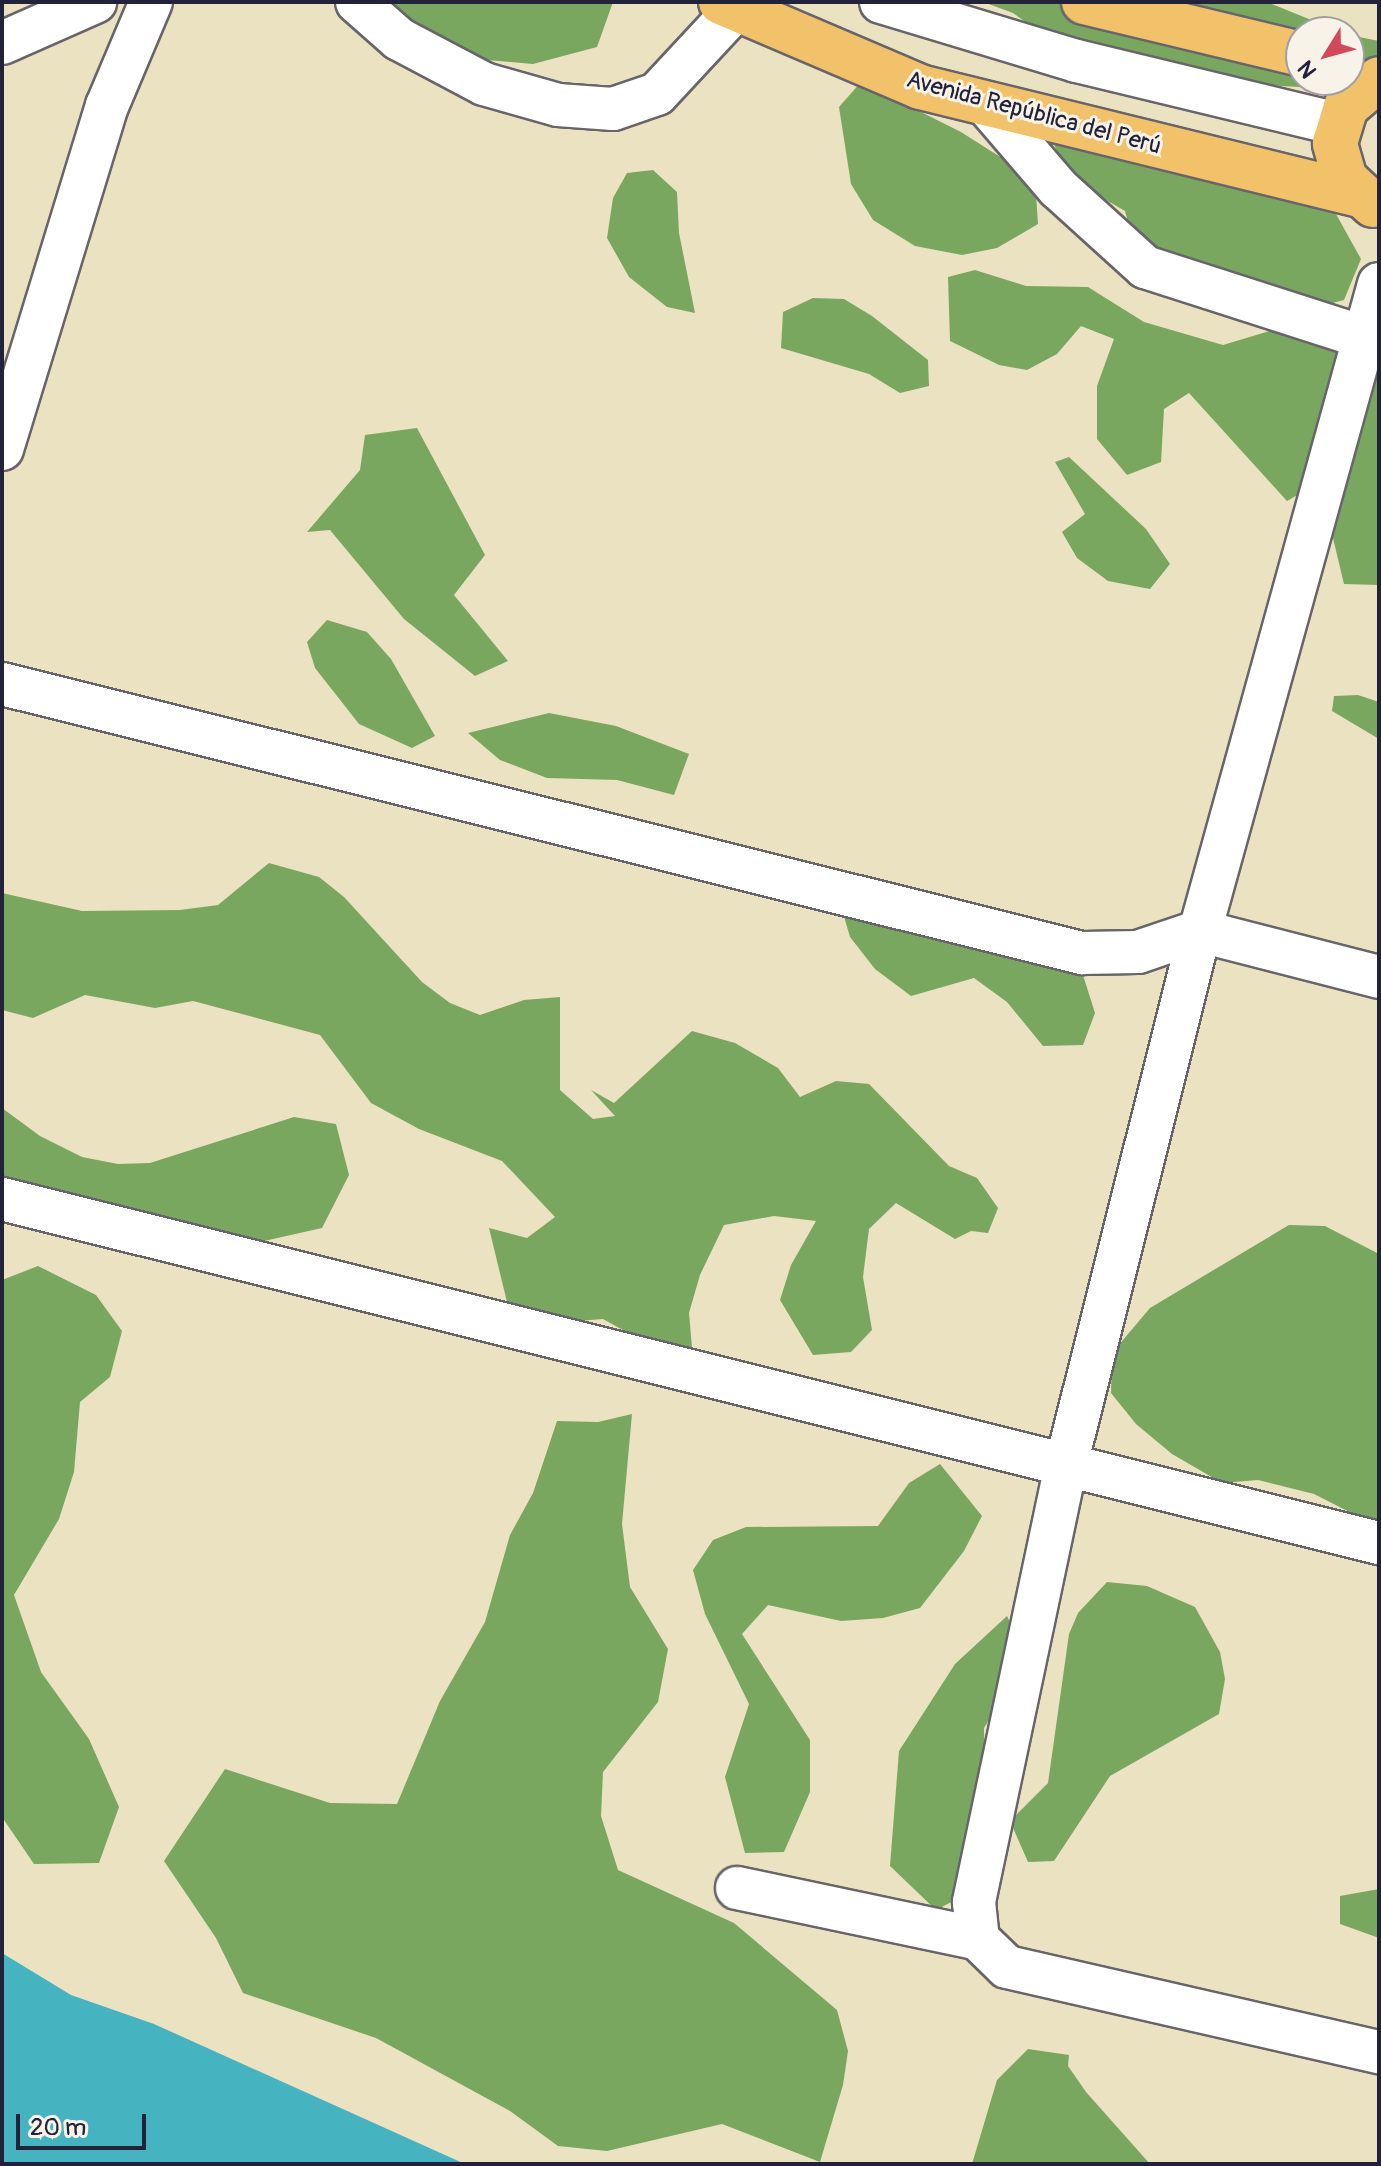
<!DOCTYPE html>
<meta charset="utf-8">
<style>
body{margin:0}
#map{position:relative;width:1381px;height:2166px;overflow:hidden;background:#ebe2c1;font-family:Pangolin,sans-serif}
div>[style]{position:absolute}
.forest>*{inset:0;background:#7aa760}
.water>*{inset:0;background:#45b4c0}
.roads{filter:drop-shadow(2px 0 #68656a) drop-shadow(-2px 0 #68656a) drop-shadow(0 2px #68656a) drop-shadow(0 -2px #68656a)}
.minor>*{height:42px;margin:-21px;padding:0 21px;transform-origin:21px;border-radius:21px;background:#fff}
.highway>*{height:44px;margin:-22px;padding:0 22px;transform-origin:22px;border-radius:22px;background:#f2c26a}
span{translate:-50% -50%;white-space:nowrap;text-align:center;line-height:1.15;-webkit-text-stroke:6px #f7f3e8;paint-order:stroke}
.street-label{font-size:24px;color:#22223b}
.frame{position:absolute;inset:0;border:4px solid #22223b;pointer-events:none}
.north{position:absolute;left:1285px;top:16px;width:80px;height:80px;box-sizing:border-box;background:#f7f3e8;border:2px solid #a29fa3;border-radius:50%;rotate:233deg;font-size:22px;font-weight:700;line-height:32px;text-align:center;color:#22223b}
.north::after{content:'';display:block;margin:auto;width:28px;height:36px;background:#d1495b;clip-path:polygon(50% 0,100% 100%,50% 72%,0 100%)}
.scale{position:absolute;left:16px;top:2114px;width:130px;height:36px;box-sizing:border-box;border:4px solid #22223b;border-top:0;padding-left:10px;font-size:24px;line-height:28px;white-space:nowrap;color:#22223b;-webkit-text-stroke:6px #f7f3e8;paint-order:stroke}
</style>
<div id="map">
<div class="forest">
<i style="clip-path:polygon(374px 2px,613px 2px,597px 47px,533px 64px,463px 58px)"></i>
<i style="clip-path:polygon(983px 2px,1267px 2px,1341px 32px,1301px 32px,1301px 80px,1349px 80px,1349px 35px,1379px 41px,1379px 108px,1315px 88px,1249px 84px,1058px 45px,1013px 13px)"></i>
<i style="clip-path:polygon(861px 82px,961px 132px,1035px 179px,1038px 224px,997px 248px,962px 255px,915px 246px,873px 220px,851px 184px,839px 107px)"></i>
<i style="clip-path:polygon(1112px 110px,1134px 124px,1331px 205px,1361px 259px,1344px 300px,1317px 307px,1233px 292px,1132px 235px,1125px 211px,1073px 181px,1052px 141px,1085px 129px)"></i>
<i style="clip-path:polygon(653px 170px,677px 192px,679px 233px,695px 313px,667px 307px,629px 277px,607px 238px,613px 198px,627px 173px)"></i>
<i style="clip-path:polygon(975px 270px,1026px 286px,1088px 287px,1144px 322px,1223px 345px,1276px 329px,1340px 334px,1350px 373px,1308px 489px,1287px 501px,1189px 393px,1164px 409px,1161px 462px,1127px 475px,1097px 439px,1097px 386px,1114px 339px,1081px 326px,1057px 354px,1027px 370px,999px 365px,950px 341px,948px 277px)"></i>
<i style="clip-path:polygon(813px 298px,844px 299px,872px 316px,928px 360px,929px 386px,900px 393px,869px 374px,781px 348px,783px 312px)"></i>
<i style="clip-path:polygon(1379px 361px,1379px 585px,1344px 584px,1332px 534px,1341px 469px)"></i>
<i style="clip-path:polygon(417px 428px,485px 555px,454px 595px,508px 661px,475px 676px,404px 619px,330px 530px,307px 532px,360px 470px,365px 435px)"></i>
<i style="clip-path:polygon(1069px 457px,1146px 529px,1170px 564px,1150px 589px,1108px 581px,1077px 558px,1062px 532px,1085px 514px,1055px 462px)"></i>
<i style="clip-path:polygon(327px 620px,367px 632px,391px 659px,435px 736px,412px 748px,359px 724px,315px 668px,307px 642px)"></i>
<i style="clip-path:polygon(1358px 695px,1379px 702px,1379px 739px,1332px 711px,1334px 696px)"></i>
<i style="clip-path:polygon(549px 713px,616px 726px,689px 754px,674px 795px,617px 780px,547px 778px,500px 760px,468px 733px)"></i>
<i style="clip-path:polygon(269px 863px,319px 877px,344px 897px,422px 982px,450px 1003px,480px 1015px,524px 1000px,560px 997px,560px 1090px,593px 1119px,615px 1116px,591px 1090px,614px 1103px,692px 1031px,735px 1043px,778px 1068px,800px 1097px,836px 1081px,869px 1084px,949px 1166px,977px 1178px,998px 1208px,988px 1233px,971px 1231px,955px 1239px,896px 1203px,869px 1229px,863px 1277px,872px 1330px,851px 1352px,813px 1355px,780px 1300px,791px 1265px,816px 1221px,774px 1216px,724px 1225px,700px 1275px,689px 1313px,693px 1359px,650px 1345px,603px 1319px,551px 1323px,507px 1302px,489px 1228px,527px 1238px,555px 1217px,502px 1161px,419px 1129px,371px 1103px,320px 1035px,193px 1001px,155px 1008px,85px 995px,33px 1018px,2px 1010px,2px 893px,82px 911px,180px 910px,218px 905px)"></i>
<i style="clip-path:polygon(840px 903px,1059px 944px,1083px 975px,1095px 1013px,1083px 1045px,1043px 1046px,1007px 1002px,974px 978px,911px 996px,875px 969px,850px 937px)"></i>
<i style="clip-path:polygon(2px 1108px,40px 1136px,82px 1157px,118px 1164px,150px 1163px,294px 1117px,336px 1124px,349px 1175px,322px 1228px,206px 1254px,91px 1199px,22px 1188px,2px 1178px)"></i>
<i style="clip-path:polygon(1289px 1225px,1325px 1226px,1379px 1254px,1379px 1527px,1314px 1494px,1258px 1480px,1222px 1483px,1172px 1454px,1136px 1424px,1111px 1393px,1112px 1353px,1150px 1308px)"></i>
<i style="clip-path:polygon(38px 1266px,96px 1295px,122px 1331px,110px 1377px,80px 1402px,74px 1472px,59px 1519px,14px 1595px,41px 1672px,89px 1739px,119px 1807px,99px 1863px,34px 1864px,2px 1817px,2px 1280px)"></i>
<i style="clip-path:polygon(632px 1414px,622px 1524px,630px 1587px,668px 1649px,658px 1702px,603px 1772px,601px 1816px,618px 1870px,734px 1923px,837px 2010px,848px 2051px,843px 2085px,820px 2162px,722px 2124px,607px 2151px,558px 2146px,510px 2111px,376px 2038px,243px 1993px,216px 1938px,164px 1861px,225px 1769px,330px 1803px,397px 1804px,440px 1701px,485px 1622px,510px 1535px,533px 1493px,557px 1421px,598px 1422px)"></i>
<i style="clip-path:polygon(940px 1464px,982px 1516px,964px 1551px,920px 1608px,883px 1618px,841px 1621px,768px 1605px,742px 1634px,810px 1740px,810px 1792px,784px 1852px,745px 1853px,725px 1777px,749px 1704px,705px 1614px,693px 1570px,713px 1540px,746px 1527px,878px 1526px,909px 1483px)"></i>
<i style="clip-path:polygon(1107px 1582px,1147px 1586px,1195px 1607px,1220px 1652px,1225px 1679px,1219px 1714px,1110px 1776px,1054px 1861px,1028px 1862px,1010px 1821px,1048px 1783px,1069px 1634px,1078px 1613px)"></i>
<i style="clip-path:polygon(1007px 1616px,1017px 1636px,1010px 1685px,984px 1728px,986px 1884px,936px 1910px,890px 1866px,899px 1751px,955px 1664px)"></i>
<i style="clip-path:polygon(1379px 1889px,1379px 1938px,1340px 1924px,1340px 1896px)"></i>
<i style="clip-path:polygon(1028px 2049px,1069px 2055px,1068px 2066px,1086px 2092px,1150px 2164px,972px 2164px,997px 2080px)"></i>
</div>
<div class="water">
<i style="clip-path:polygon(2px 1953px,71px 1995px,154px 2024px,465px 2164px,2px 2164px)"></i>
</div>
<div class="roads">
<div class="minor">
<i style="left:357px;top:2px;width:56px;rotate:41.4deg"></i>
<i style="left:399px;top:39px;width:96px;rotate:27.9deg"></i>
<i style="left:484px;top:84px;width:77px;rotate:15.8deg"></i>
<i style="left:558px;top:105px;width:55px;rotate:4.2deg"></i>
<i style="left:613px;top:109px;width:46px;rotate:-18.8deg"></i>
<i style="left:657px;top:94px;width:116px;rotate:-47.1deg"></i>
<i style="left:881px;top:2px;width:205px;rotate:16.8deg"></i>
<i style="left:1077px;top:61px;width:268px;rotate:13.6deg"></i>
<i style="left:2px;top:43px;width:102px;rotate:-23.8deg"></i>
<i style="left:986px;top:104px;width:111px;rotate:49.4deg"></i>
<i style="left:1058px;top:188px;width:118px;rotate:42.2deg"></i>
<i style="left:1145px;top:267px;width:246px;rotate:17.8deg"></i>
<i style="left:1379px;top:284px;width:671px;rotate:105.46deg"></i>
<i style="left:1200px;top:931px;width:551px;rotate:104.09deg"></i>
<i style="left:1066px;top:1465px;width:447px;rotate:101.9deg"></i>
<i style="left:974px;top:1902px;width:37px;rotate:84deg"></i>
<i style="left:978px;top:1939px;width:40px;rotate:44deg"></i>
<i style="left:1007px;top:1967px;width:382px;rotate:12.9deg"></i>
<i style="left:2px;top:449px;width:359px;rotate:-73deg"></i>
<i style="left:107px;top:106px;width:113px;rotate:-67.1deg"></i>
<i style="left:2px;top:684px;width:1113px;rotate:13.99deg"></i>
<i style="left:1082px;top:953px;width:56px;rotate:-1deg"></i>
<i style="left:1138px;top:952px;width:65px;rotate:-18.7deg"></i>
<i style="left:1200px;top:931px;width:185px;rotate:14.4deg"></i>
<i style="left:2px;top:1199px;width:1419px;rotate:14.03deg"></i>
<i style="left:737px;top:1888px;width:246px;rotate:11.9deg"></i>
</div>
<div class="highway">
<i style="left:721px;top:2px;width:216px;rotate:23.1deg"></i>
<i style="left:920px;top:87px;width:450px;rotate:13.8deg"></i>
<i style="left:1084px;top:2px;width:223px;rotate:13.5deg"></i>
<i style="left:1373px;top:205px;width:38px;rotate:-137deg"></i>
<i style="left:1345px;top:179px;width:37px;rotate:-106deg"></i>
<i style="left:1335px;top:143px;width:38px;rotate:-73deg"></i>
<i style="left:1346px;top:107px;width:43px;rotate:-40.3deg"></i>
</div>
</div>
<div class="street-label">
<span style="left:1034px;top:113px;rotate:15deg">Avenida República del Perú</span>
</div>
<div class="frame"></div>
<div class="north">N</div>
<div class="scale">20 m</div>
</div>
